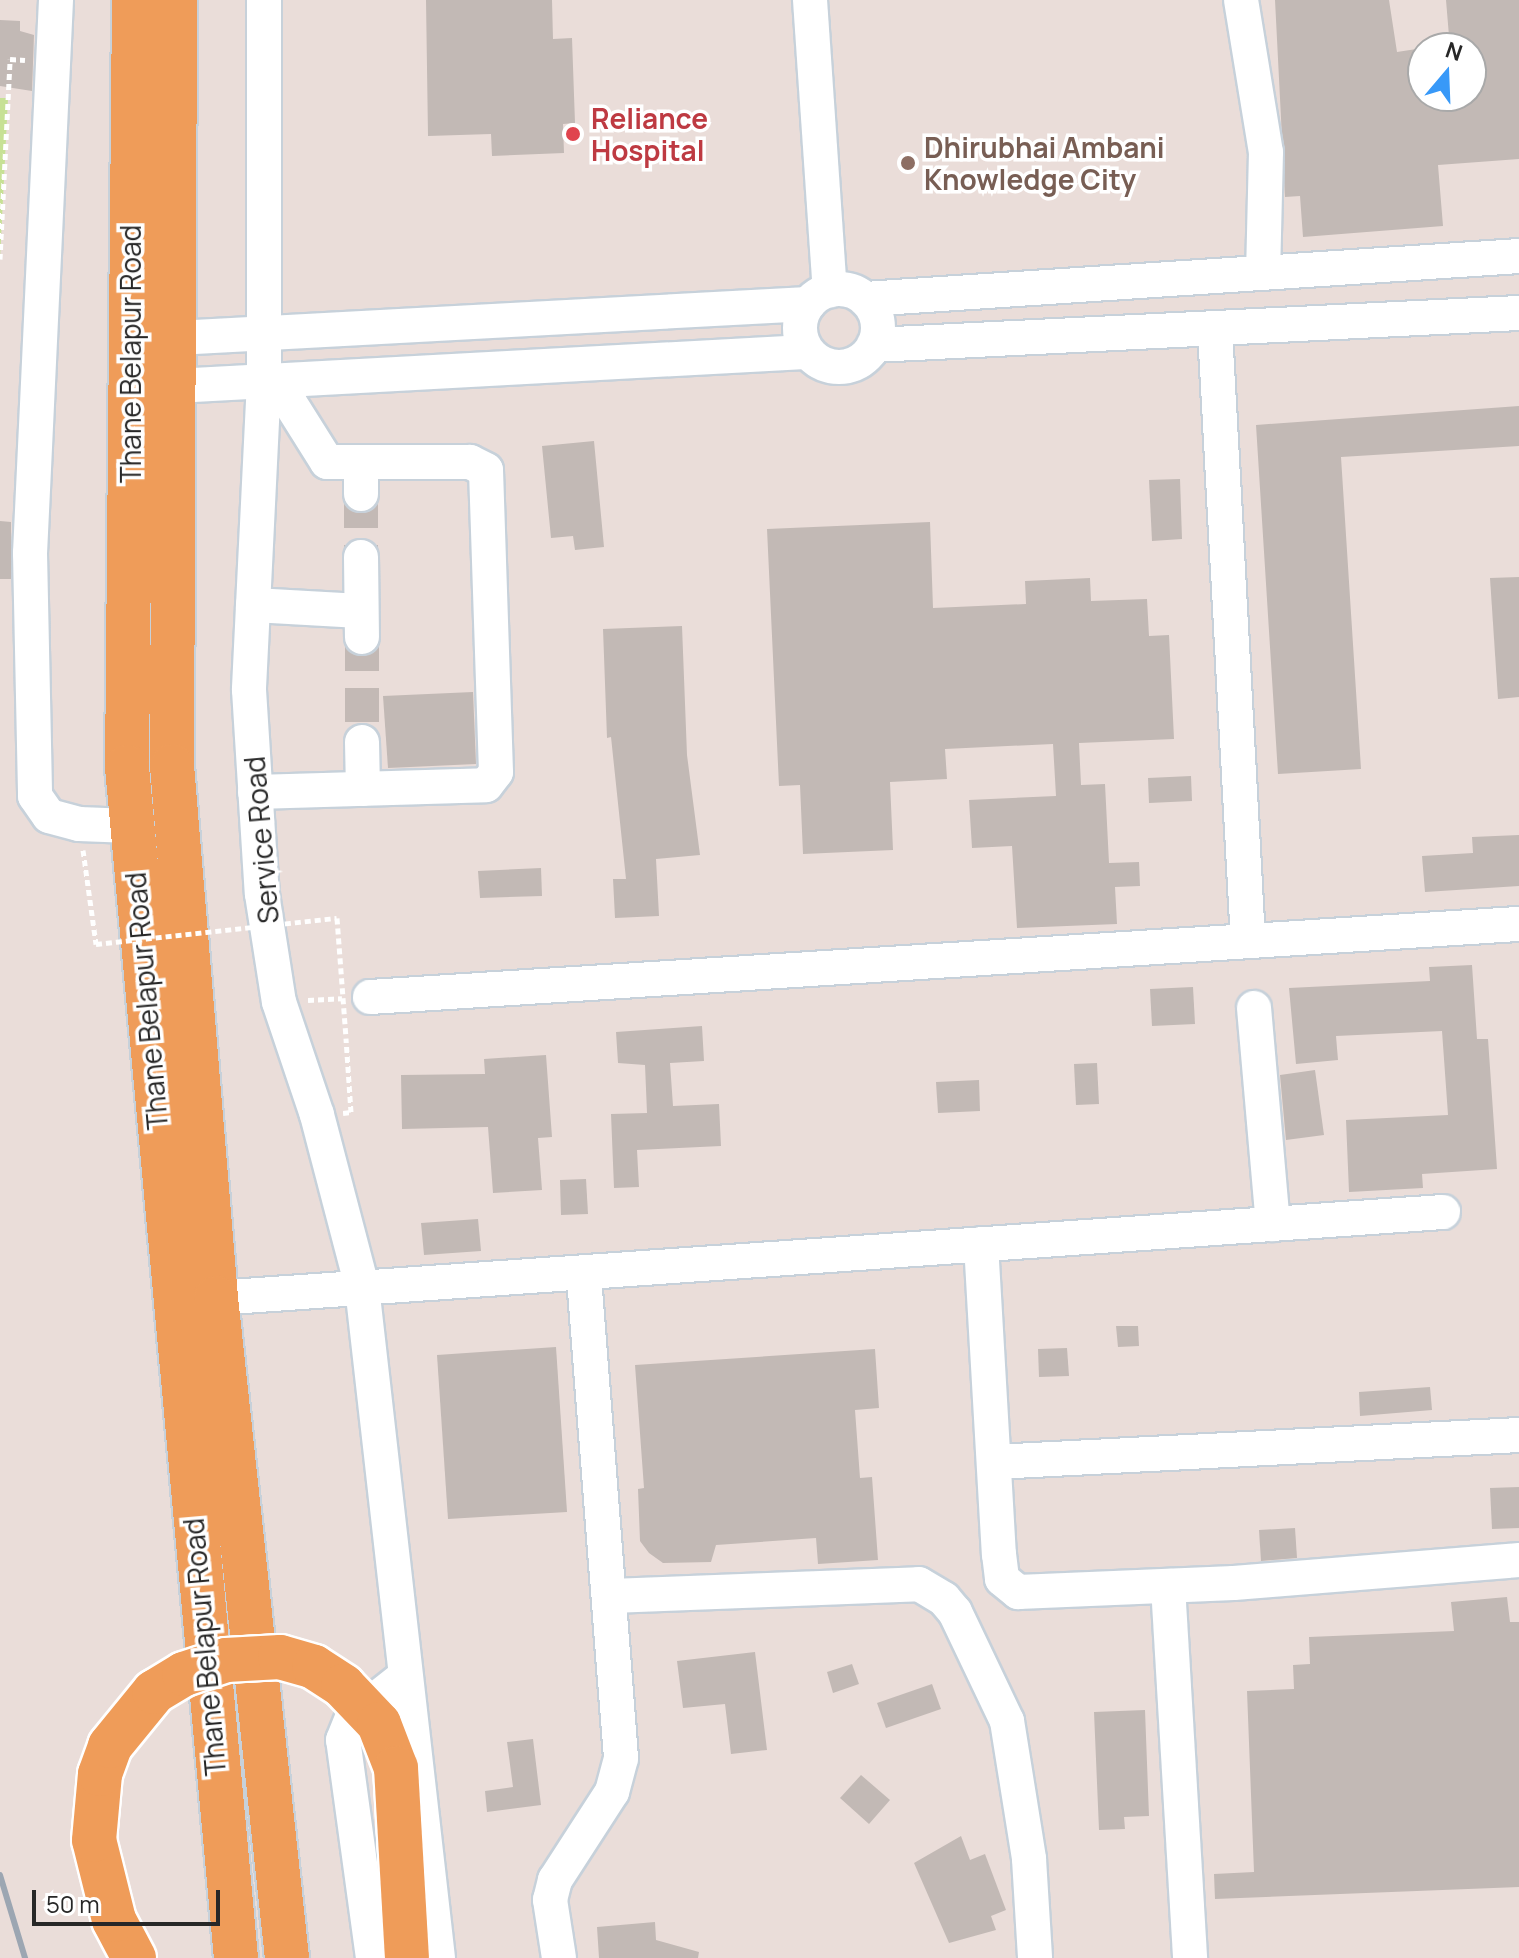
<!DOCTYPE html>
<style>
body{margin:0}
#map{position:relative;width:1519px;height:1958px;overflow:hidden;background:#eaddd9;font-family:Manrope,sans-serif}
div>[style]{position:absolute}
.green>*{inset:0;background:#c7e195}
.building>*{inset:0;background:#c2b9b5}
.minor-tunnel>*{height:34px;margin-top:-17px;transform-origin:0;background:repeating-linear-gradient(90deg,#c3b9b5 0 34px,transparent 0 51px)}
.path>*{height:5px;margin-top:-2.5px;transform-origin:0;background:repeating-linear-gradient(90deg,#fff 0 6px,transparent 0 10px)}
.roads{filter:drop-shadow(2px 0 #c7d1da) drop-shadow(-2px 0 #c7d1da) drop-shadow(0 2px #c7d1da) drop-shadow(0 -2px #c7d1da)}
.minor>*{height:34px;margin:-17px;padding:0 17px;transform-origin:17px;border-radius:17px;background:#fff}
.minor>.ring{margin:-17px;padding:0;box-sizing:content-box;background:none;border:34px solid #fff;border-radius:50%}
.major>*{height:44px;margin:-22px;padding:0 22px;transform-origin:22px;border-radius:22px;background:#ef9c59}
.rail>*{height:6px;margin:-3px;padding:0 3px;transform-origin:3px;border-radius:3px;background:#9ca6b2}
.path-bridge>*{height:5px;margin-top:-2.5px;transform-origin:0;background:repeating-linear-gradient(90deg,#fff 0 6px,transparent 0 10px)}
.bridges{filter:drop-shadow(2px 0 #fff) drop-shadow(-2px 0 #fff) drop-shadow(0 2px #fff) drop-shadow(0 -2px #fff)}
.major-bridge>*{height:44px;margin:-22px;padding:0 22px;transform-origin:22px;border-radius:22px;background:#ef9c59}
.dots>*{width:22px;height:22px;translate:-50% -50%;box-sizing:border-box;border:4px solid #fff;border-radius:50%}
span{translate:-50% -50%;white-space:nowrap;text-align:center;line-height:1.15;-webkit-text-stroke:7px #fff;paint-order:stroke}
.health-label{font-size:28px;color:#be3a42;font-weight:700}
.left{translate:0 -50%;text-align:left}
.education-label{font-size:28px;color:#785e54;font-weight:700}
.street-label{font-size:28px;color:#272727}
.north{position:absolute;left:1407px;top:32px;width:80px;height:80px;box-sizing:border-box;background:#fff;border:2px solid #a9a9a9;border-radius:50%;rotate:19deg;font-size:22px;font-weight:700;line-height:32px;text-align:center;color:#272727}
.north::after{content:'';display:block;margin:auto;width:28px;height:36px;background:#3899f8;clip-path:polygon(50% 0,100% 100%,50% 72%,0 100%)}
.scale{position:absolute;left:32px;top:1890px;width:188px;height:36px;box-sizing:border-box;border:4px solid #272727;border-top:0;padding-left:10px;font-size:24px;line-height:28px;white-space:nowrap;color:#272727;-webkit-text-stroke:6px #fff;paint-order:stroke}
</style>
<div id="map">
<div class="green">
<i style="clip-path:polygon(0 98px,8px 98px,0 259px)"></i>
</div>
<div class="building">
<i style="clip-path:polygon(426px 0,552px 0,553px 39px,572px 38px,575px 123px,563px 124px,564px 153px,492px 156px,491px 134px,428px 136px)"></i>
<i style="clip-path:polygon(1275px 0,1389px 0,1397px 52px,1423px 48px,1423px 96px,1471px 96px,1471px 48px,1450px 48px,1446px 0,1519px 0,1519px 159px,1438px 165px,1443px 226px,1303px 237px,1300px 196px,1285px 197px)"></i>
<i style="clip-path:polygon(0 20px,20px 21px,20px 31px,34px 35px,32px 91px,0 86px)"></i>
<i style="clip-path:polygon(1519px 406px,1519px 446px,1341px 457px,1361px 769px,1278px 774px,1256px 425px)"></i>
<i style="clip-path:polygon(594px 441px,604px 547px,575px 550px,573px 536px,551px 538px,542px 446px)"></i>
<i style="clip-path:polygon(1180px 479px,1182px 539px,1152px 541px,1149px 480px)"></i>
<i style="clip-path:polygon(0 521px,11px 522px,11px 579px,0 579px)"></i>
<i style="clip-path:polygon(930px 522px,933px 608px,1026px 604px,1025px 581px,1090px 578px,1091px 601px,1147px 599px,1149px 636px,1169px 635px,1174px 739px,1079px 743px,1081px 785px,1105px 784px,1109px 863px,1139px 862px,1140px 886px,1115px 887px,1117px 924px,1017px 928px,1012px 846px,972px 848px,969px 800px,1056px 796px,1053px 744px,945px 749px,947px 779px,890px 782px,893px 850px,803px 854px,800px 785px,779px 786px,767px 529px)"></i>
<i style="clip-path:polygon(1519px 577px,1519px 697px,1498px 699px,1490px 578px)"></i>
<i style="clip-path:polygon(682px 626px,687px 755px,700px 855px,656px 859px,659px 916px,615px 918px,613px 879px,626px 879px,611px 737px,607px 738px,603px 629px)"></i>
<i style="clip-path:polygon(473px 692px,476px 764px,388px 768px,383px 696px)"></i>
<i style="clip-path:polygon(1191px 776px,1192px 801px,1149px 803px,1148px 778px)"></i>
<i style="clip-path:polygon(1519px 835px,1519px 886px,1425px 892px,1422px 856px,1473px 853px,1472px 837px)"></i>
<i style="clip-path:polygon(541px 868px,542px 896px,480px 898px,478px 871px)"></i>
<i style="clip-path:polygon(1472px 965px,1477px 1039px,1488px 1039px,1497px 1169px,1422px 1174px,1423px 1188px,1349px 1192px,1346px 1120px,1448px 1115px,1442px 1031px,1336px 1036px,1338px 1060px,1296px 1064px,1289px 988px,1430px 981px,1429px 967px)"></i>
<i style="clip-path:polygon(1193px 987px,1195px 1024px,1152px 1026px,1150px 989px)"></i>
<i style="clip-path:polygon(702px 1026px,704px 1061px,670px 1063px,673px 1106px,719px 1104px,721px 1146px,637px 1150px,639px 1187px,614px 1188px,611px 1114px,647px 1113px,645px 1065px,618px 1063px,616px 1032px)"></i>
<i style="clip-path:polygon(546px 1055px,552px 1137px,538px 1138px,542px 1190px,493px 1193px,488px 1127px,402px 1129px,401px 1075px,485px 1074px,484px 1059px)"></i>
<i style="clip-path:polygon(1097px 1063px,1099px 1104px,1076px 1105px,1074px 1064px)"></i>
<i style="clip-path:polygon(1315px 1070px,1324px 1135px,1286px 1140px,1280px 1075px)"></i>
<i style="clip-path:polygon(979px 1080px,980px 1111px,938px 1113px,936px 1082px)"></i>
<i style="clip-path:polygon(586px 1179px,588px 1214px,561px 1215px,560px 1180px)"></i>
<i style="clip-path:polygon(478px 1219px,481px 1251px,424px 1255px,421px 1223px)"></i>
<i style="clip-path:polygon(1116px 1326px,1138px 1326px,1139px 1346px,1118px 1347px)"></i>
<i style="clip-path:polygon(556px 1347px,567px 1512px,448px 1519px,437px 1355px)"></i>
<i style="clip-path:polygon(1067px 1348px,1069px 1376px,1039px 1377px,1038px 1349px)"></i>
<i style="clip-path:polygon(875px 1349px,879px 1408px,855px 1410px,860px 1478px,872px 1477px,878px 1560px,818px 1564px,816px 1538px,716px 1545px,711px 1562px,663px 1563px,649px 1553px,640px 1541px,638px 1489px,644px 1488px,635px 1365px)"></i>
<i style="clip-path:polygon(1430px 1387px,1432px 1410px,1360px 1416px,1359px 1392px)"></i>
<i style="clip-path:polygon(1519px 1487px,1519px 1528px,1492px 1529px,1490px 1488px)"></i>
<i style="clip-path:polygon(1295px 1528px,1297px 1558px,1261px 1561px,1259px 1530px)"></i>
<i style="clip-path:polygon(1507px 1597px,1510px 1622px,1519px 1622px,1519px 1887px,1215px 1899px,1214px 1874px,1254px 1872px,1247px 1691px,1294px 1689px,1293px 1665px,1310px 1664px,1309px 1637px,1454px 1631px,1451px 1602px)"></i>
<i style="clip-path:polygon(755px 1652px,767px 1750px,731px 1754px,725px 1704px,683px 1708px,677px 1661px)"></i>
<i style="clip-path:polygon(852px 1664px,859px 1684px,833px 1693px,827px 1672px)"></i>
<i style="clip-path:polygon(932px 1684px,941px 1709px,886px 1728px,877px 1703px)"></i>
<i style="clip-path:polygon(1145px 1710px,1149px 1816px,1124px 1817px,1125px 1829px,1099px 1830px,1094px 1712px)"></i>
<i style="clip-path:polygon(533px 1739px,541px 1805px,487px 1812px,485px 1791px,513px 1787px,507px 1742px)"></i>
<i style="clip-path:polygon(861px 1775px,890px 1800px,869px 1824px,840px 1798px)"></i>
<i style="clip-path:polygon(961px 1836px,970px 1860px,985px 1854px,1006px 1910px,991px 1916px,996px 1930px,949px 1943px,914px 1863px)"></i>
<i style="clip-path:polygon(655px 1922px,656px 1940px,699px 1952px,698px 1958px,599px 1958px,597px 1927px)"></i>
</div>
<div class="minor-tunnel">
<i style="left:361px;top:494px;width:63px;rotate:90deg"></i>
<i style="left:362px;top:637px;width:105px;rotate:90deg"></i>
</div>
<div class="path">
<i style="left:0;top:259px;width:200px;rotate:-87.1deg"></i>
<i style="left:10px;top:59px;width:15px;rotate:4deg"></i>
<i style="left:83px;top:850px;width:95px;rotate:82.1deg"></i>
<i style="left:308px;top:1000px;width:34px;rotate:-3deg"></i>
<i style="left:343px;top:1113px;width:8px;rotate:-7deg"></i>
<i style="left:351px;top:1112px;width:74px;rotate:-93.9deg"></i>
</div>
<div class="roads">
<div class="minor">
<i style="left:56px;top:0;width:554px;rotate:92.69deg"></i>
<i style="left:30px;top:553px;width:243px;rotate:88.8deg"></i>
<i style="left:35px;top:796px;width:24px;rotate:55deg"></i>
<i style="left:49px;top:816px;width:31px;rotate:15deg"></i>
<i style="left:79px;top:824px;width:52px;rotate:2.2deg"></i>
<i style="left:264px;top:0;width:381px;rotate:90deg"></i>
<i style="left:264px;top:381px;width:309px;rotate:92.8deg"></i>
<i style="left:249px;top:690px;width:204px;rotate:86.4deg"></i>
<i style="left:262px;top:894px;width:109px;rotate:81.1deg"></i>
<i style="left:279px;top:1002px;width:119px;rotate:71.4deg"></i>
<i style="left:317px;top:1115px;width:178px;rotate:75.3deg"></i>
<i style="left:362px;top:1287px;width:675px;rotate:83.54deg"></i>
<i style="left:810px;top:0;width:291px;rotate:86.1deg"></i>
<i style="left:1241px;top:0;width:154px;rotate:80.7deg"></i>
<i style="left:1266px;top:152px;width:121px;rotate:91.4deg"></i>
<i class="ring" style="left:800px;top:289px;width:44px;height:44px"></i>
<i style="left:865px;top:299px;width:655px;rotate:-3.76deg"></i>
<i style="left:1215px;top:330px;width:612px;rotate:86.91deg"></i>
<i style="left:176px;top:338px;width:633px;rotate:-3.08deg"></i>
<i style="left:874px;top:345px;width:646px;rotate:-2.84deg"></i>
<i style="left:175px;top:386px;width:631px;rotate:-3.09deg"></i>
<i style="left:361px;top:462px;width:32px;rotate:90deg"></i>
<i style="left:361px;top:557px;width:80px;rotate:89.3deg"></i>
<i style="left:253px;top:605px;width:108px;rotate:3.2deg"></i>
<i style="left:362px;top:742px;width:47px;rotate:88.8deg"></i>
<i style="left:255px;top:792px;width:231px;rotate:-1.7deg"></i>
<i style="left:486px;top:785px;width:16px;rotate:-52deg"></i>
<i style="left:496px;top:772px;width:302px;rotate:-91.9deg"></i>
<i style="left:486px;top:470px;width:18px;rotate:-153deg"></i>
<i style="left:470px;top:462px;width:143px;rotate:180deg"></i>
<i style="left:327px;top:462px;width:70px;rotate:-122.1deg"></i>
<i style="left:290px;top:403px;width:34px;rotate:-140deg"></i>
<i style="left:370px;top:997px;width:1151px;rotate:-3.64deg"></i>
<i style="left:1254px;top:1008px;width:217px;rotate:85deg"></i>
<i style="left:981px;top:1244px;width:311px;rotate:86.7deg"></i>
<i style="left:999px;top:1554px;width:25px;rotate:83deg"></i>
<i style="left:1002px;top:1579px;width:21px;rotate:39deg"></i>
<i style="left:1018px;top:1592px;width:216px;rotate:-2.4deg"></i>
<i style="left:1234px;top:1583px;width:286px;rotate:-4.6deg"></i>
<i style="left:216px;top:1298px;width:1230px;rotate:-4.01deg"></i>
<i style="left:994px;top:1462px;width:526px;rotate:-2.94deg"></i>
<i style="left:1168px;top:1586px;width:373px;rotate:86.6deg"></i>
<i style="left:611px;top:1596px;width:308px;rotate:-2.2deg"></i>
<i style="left:919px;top:1584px;width:29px;rotate:31deg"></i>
<i style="left:944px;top:1599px;width:17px;rotate:50deg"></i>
<i style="left:955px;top:1612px;width:121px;rotate:64.5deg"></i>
<i style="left:1007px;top:1721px;width:140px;rotate:80.9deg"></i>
<i style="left:1029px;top:1859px;width:99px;rotate:86.5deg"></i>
<i style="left:373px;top:1958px;width:220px;rotate:-97.8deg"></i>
<i style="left:343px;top:1740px;width:24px;rotate:-68deg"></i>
<i style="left:352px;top:1718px;width:66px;rotate:-38.3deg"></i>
<i style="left:559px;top:1958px;width:59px;rotate:-98.8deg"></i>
<i style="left:550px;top:1900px;width:21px;rotate:-76deg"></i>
<i style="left:555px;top:1880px;width:105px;rotate:-57.1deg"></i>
<i style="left:612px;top:1792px;width:35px;rotate:-75deg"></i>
<i style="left:621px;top:1758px;width:487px;rotate:-94.4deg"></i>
</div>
<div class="major">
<i style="left:134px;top:0;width:767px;rotate:90.52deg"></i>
<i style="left:127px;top:767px;width:1196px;rotate:84.77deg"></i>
<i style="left:175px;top:0;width:766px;rotate:90.22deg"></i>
<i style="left:172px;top:766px;width:534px;rotate:85.27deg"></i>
<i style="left:216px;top:1298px;width:664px;rotate:83.86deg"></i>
</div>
</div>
<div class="rail">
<i style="left:0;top:1875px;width:87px;rotate:73.2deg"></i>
</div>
<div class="path-bridge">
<i style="left:96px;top:944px;width:242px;rotate:-6.2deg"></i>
<i style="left:337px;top:918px;width:120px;rotate:85.7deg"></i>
</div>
<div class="bridges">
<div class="major-bridge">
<i style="left:134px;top:1958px;width:43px;rotate:-117.8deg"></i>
<i style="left:114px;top:1920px;width:82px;rotate:-104deg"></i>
<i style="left:94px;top:1840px;width:66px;rotate:-84.8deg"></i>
<i style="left:100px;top:1774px;width:30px;rotate:-70deg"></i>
<i style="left:110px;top:1746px;width:70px;rotate:-50.8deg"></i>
<i style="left:154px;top:1692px;width:35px;rotate:-31deg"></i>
<i style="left:184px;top:1674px;width:44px;rotate:-18.4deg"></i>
<i style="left:226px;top:1660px;width:54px;rotate:-3.2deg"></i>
<i style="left:280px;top:1657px;width:35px;rotate:16deg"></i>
<i style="left:314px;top:1667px;width:35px;rotate:33deg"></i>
<i style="left:343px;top:1686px;width:52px;rotate:46.5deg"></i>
<i style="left:379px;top:1724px;width:47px;rotate:68.9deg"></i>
<i style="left:396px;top:1768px;width:190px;rotate:86.7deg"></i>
</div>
</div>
<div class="dots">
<i style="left:573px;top:134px;background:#e0444e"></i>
<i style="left:908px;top:163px;background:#8d6e63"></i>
</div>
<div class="health-label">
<span class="left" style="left:591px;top:134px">Reliance<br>Hospital</span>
</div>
<div class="education-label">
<span class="left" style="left:924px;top:163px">Dhirubhai Ambani<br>Knowledge City</span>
</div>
<div class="street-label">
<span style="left:130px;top:354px;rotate:-90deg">Thane Belapur Road</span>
<span style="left:261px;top:840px;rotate:-95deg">Service Road</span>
<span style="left:146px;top:1001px;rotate:-95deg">Thane Belapur Road</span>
<span style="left:204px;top:1647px;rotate:-95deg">Thane Belapur Road</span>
</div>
<div class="north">N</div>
<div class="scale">50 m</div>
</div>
